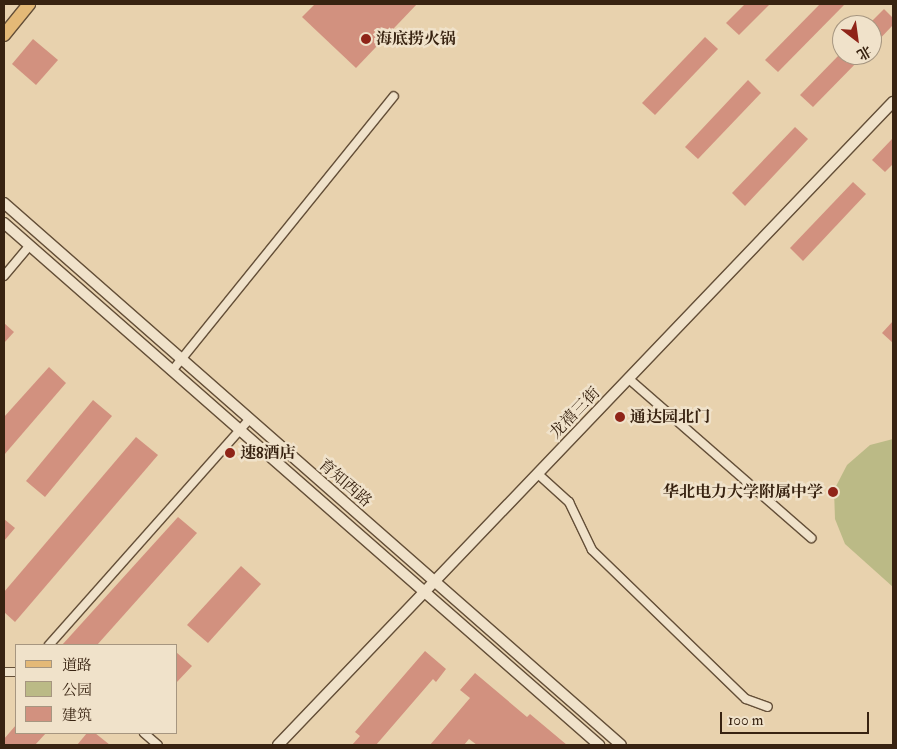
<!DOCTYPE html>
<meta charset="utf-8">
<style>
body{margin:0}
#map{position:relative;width:897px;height:749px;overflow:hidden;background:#e8d2ae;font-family:"IM FELL Double Pica","Noto Serif SC",serif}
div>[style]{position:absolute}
.green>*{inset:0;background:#bbba86}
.building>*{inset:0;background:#d2917f}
.roads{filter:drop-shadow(1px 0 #644f38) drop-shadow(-1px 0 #644f38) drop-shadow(0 1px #644f38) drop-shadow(0 -1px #644f38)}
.minor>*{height:8px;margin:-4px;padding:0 4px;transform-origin:4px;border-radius:4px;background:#f0e2ca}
.tertiary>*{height:10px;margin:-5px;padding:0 5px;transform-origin:5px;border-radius:5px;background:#f0e2ca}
.primary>*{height:12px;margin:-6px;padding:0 6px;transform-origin:6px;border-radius:6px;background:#e4b977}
.dots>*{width:14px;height:14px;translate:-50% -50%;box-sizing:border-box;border:2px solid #f0e2ca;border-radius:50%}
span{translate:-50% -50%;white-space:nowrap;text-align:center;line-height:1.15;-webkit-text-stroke:5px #f0e2ca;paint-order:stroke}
.poi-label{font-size:16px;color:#382311;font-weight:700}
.left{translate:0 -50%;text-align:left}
.right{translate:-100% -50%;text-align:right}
.street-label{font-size:16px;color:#382311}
.frame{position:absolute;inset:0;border:5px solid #382311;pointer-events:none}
.legend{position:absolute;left:15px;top:644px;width:162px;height:90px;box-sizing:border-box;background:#f0e2ca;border:1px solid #a69680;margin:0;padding:6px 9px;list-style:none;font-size:15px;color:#382311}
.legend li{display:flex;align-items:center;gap:10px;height:25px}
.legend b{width:25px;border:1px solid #a69680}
.north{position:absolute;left:832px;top:15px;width:50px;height:50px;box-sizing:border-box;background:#f0e2ca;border:1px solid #a69680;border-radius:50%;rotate:150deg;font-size:14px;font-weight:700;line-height:20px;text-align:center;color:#382311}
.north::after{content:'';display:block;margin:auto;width:18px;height:22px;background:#8f2418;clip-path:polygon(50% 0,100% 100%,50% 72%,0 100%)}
.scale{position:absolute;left:720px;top:712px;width:149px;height:22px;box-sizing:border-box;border:2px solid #382311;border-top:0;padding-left:6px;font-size:15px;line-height:18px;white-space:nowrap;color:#382311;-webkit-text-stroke:4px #f0e2ca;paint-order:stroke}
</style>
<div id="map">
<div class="green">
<i style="clip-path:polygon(893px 439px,893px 587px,845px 544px,835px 519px,834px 490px,847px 465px,870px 445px)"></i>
</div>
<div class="building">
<i style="clip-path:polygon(315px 4px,417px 4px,356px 68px,302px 17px)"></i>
<i style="clip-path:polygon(745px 4px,770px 4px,739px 35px,726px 23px)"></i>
<i style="clip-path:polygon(820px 4px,845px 4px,778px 72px,765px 60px)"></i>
<i style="clip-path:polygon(884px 9px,893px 18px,893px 25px,872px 47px,872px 21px)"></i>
<i style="clip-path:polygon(705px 37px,718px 49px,655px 115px,642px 103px)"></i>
<i style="clip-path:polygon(33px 39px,58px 60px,36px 85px,12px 64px)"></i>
<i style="clip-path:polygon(839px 55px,864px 55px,813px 107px,800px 95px)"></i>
<i style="clip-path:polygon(748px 80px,761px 93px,698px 159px,685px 147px)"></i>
<i style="clip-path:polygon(795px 127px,808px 139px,745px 206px,732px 193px)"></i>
<i style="clip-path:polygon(893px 138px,893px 164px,885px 172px,872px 160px)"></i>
<i style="clip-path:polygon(853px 182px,866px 194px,803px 261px,790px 248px)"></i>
<i style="clip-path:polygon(893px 321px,893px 343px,882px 333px)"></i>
<i style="clip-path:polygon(4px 323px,14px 332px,4px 343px)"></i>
<i style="clip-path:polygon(49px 367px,66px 383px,4px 455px,4px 417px)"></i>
<i style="clip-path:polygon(93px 400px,112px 416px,45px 497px,26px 481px)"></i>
<i style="clip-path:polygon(136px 437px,158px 455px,15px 622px,4px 612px,4px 592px)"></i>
<i style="clip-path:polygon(178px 517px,197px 533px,97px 645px,62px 645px)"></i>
<i style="clip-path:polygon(4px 519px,15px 528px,4px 541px)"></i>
<i style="clip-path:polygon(241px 566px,261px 584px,208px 643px,187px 625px)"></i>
<i style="clip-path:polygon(425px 651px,446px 669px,436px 682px,433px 679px,376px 745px,352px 745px,360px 736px,355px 732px)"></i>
<i style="clip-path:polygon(176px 652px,192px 666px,176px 683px)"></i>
<i style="clip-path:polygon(475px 673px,527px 717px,530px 714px,567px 745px,477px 745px,469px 739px,464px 745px,430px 745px,470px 698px,460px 690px)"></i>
<i style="clip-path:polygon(16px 725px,16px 733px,46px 733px,35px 745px,4px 745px,4px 739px)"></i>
<i style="clip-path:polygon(87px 733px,95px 733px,110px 745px,77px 745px)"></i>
</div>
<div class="roads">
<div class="minor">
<i style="left:4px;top:276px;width:40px;rotate:-50deg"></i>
<i style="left:172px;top:371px;width:353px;rotate:-51.1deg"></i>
<i style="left:629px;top:379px;width:242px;rotate:41.1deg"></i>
<i style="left:538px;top:474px;width:42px;rotate:42.1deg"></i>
<i style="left:569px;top:502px;width:53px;rotate:64.4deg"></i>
<i style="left:592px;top:550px;width:214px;rotate:44.1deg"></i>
<i style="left:746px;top:699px;width:23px;rotate:20deg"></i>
<i style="left:49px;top:645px;width:302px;rotate:-48.4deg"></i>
<i style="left:4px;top:672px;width:12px"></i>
<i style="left:144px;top:733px;width:18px;rotate:41deg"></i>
</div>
<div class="tertiary">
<i style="left:4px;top:203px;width:821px;rotate:41.3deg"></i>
<i style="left:4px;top:223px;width:792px;rotate:41.26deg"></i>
<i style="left:278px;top:745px;width:890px;rotate:-46.28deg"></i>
</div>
<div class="primary">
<i style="left:4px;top:35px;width:40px;rotate:-51deg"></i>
</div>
</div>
<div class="dots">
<i style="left:366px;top:39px;background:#8f2418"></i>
<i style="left:620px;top:417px;background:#8f2418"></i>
<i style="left:230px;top:453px;background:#8f2418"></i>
<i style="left:833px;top:492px;background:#8f2418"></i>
</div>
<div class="poi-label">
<span class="left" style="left:376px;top:39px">海底捞火锅</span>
<span class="left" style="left:630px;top:417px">通达园北门</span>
<span class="left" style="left:240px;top:453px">速8酒店</span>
<span class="right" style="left:823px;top:492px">华北电力大学附属中学</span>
</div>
<div class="street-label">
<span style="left:575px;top:413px;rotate:-46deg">龙禧三街</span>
<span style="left:345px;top:483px;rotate:41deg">育知西路</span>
</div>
<div class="frame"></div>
<ul class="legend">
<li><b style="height:6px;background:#e4b977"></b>道路</li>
<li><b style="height:14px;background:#bbba86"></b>公园</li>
<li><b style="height:14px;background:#d2917f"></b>建筑</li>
</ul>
<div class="north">北</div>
<div class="scale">100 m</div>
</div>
